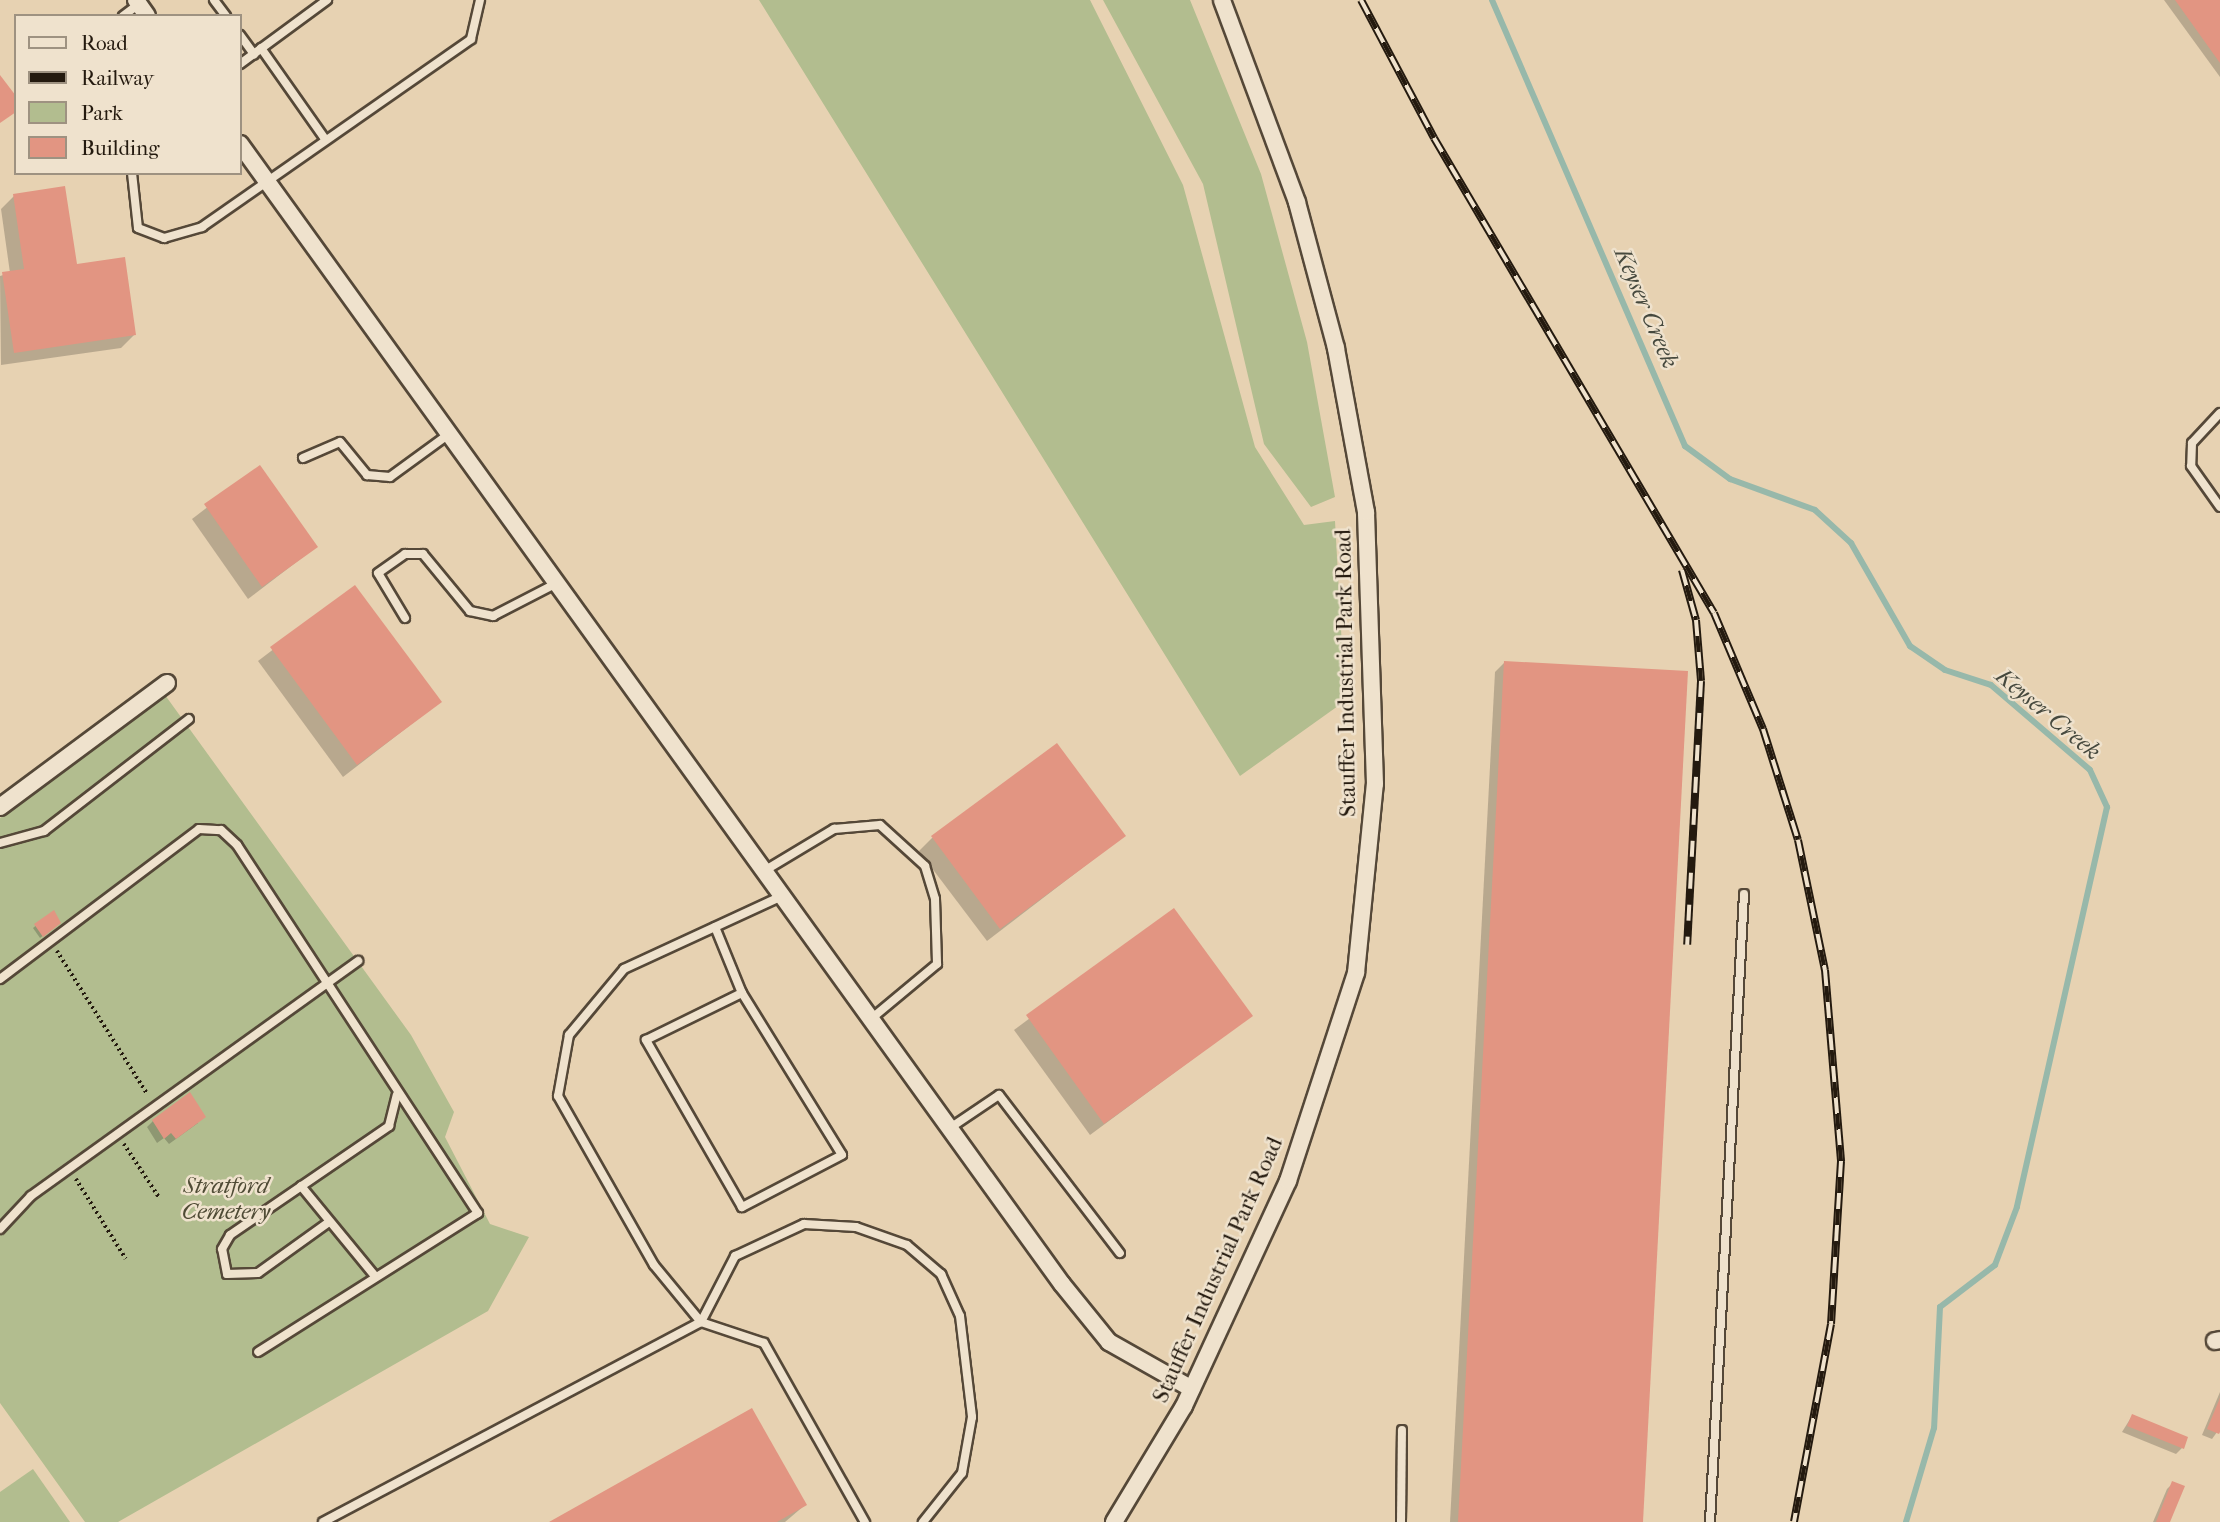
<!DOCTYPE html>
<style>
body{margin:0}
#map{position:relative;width:2220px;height:1522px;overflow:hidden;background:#e7d2b2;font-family:"IM FELL French Canon",serif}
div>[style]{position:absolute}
.green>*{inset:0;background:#b2bd8f}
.shadow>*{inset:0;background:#0003}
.stream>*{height:6px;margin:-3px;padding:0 3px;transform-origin:3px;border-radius:3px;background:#97b8aa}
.building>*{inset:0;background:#e29582}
.path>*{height:3.5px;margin-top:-1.75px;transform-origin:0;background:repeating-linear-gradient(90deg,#241a0f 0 2px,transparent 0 5.5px)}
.roads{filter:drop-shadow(2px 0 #554838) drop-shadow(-2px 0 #554838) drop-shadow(0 2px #554838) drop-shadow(0 -2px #554838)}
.service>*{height:8px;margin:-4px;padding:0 4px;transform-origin:4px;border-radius:4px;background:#efe2cd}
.minor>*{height:16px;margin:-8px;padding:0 8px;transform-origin:8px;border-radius:8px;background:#efe2cd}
.rail>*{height:8px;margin-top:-4px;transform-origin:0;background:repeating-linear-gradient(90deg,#efe2cd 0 16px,#241a0f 0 32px);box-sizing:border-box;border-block:2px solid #241a0f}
span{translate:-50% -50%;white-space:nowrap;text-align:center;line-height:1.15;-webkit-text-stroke:5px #efe2cd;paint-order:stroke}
.street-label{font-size:23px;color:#241a0f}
.park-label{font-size:23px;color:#4f4b35;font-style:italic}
.water-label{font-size:24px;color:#46493e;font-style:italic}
.legend{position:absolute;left:14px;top:14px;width:228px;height:161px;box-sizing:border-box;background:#efe2cd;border:2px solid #9e9281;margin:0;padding:9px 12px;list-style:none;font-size:21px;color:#241a0f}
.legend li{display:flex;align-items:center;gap:14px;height:35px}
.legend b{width:35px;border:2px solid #9e9281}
</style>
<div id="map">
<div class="green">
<i style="clip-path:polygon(759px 0,1090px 0,1183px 185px,1255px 447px,1304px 525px,1335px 521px,1345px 701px,1240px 776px)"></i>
<i style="clip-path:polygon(1103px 0,1190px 0,1261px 174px,1307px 342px,1335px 497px,1311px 507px,1264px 444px,1203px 184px)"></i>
<i style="clip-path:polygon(165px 695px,411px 1035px,454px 1112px,445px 1137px,490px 1224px,529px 1237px,488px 1311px,118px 1522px,85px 1522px,0 1403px,0 818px)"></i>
<i style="clip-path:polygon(33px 1469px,70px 1522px,0 1522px,0 1492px)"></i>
</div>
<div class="shadow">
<i style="clip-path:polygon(2164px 0,2220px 0,2220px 77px)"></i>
<i style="clip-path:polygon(14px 196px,134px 335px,121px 348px,1px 365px,0 276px,10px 273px,1px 209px)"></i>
<i style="clip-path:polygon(260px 467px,316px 547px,248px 599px,192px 519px)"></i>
<i style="clip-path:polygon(355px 587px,440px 702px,343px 777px,258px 661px)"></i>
<i style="clip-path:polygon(1505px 662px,1641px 1522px,1450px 1522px,1495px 672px)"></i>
<i style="clip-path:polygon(1124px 836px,987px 941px,919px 851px,932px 838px)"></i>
<i style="clip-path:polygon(1174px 911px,1251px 1016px,1090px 1135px,1014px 1030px)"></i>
<i style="clip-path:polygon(53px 912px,57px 925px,40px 938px,33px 928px)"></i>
<i style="clip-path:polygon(153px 1121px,198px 1123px,169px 1144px,164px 1138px,157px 1143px,147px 1127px)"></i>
<i style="clip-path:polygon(2220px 1392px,2220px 1428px,2212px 1439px,2202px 1435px)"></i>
<i style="clip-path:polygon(2132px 1416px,2182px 1448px,2176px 1454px,2122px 1432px)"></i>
<i style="clip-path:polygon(2173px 1483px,2168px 1522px,2153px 1522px,2167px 1489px)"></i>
<i style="clip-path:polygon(805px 1505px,785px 1522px,552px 1522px)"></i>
</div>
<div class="stream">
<i style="left:1492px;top:0;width:486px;rotate:66.6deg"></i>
<i style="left:1685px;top:446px;width:56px;rotate:36.3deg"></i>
<i style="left:1730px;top:479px;width:90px;rotate:20deg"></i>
<i style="left:1815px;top:510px;width:49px;rotate:42.5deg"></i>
<i style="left:1851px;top:543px;width:119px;rotate:60.2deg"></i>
<i style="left:1910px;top:646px;width:42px;rotate:34.4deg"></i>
<i style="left:1945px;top:670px;width:48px;rotate:18.1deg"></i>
<i style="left:1991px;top:685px;width:130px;rotate:40.6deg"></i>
<i style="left:2090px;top:770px;width:41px;rotate:65.3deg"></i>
<i style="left:2107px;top:807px;width:410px;rotate:102.7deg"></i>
<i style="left:2017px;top:1207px;width:62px;rotate:110.8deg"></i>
<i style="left:1995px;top:1265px;width:69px;rotate:142.6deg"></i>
<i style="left:1940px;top:1307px;width:121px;rotate:92.8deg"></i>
<i style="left:1934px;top:1428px;width:98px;rotate:106.6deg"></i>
</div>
<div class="building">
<i style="clip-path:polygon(2175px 0,2220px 0,2220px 63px)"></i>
<i style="clip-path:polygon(0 75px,16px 96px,16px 112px,0 123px)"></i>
<i style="clip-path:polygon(65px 186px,77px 264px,125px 257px,136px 335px,14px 353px,2px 272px,24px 269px,13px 194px)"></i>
<i style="clip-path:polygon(260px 465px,318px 547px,262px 587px,204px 504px)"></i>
<i style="clip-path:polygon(355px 585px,442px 702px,357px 765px,270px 647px)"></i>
<i style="clip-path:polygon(1504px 661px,1688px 671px,1643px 1522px,1458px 1522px)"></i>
<i style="clip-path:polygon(1057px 743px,1126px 836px,1000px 929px,931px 836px)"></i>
<i style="clip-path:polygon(1174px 908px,1253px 1016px,1104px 1124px,1026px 1015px)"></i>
<i style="clip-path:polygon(54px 910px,61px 923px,43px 937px,34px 924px)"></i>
<i style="clip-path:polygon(190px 1092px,206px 1117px,176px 1139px,171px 1133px,164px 1139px,152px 1120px)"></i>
<i style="clip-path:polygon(2220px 1398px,2220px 1432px,2219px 1434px,2207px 1429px)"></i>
<i style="clip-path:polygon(752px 1408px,807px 1505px,777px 1522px,549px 1522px)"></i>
<i style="clip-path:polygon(2132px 1414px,2188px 1437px,2184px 1449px,2127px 1426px)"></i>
<i style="clip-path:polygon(2172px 1481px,2185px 1486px,2170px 1522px,2156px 1522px)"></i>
</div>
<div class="path">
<i style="left:57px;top:951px;width:170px;rotate:57.7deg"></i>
<i style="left:124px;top:1144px;width:64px;rotate:56.6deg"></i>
<i style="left:76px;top:1179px;width:94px;rotate:58deg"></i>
</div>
<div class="roads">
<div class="service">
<i style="left:214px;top:0;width:20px;rotate:53deg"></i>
<i style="left:123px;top:16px;width:20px;rotate:-37deg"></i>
<i style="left:240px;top:35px;width:24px;rotate:54deg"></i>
<i style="left:261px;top:48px;width:111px;rotate:54.9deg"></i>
<i style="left:240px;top:64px;width:108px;rotate:-36.3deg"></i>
<i style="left:132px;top:173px;width:55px;rotate:83.8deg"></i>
<i style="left:138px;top:228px;width:28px;rotate:21deg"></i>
<i style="left:164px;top:238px;width:40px;rotate:-16deg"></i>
<i style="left:202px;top:227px;width:328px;rotate:-34.9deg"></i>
<i style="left:471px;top:39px;width:40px;rotate:-77deg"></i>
<i style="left:2220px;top:413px;width:41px;rotate:133deg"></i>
<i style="left:2192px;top:443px;width:23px;rotate:92deg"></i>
<i style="left:2191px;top:466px;width:50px;rotate:54.7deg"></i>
<i style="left:303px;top:458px;width:40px;rotate:-23.4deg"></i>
<i style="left:340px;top:442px;width:43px;rotate:50.7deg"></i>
<i style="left:367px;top:475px;width:23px;rotate:5deg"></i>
<i style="left:390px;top:477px;width:73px;rotate:-36.1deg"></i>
<i style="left:405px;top:618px;width:52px;rotate:-121deg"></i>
<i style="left:378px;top:573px;width:33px;rotate:-35deg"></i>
<i style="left:405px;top:554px;width:18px"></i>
<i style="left:423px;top:554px;width:74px;rotate:50.5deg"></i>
<i style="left:470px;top:611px;width:24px;rotate:12deg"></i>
<i style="left:493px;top:616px;width:72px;rotate:-27.3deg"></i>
<i style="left:0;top:843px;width:46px;rotate:-15.3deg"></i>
<i style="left:44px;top:831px;width:183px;rotate:-37.7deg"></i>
<i style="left:764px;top:871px;width:82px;rotate:-31deg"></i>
<i style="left:834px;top:829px;width:46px;rotate:-5deg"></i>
<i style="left:880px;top:825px;width:61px;rotate:42.3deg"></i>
<i style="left:925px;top:866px;width:34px;rotate:73deg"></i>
<i style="left:935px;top:899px;width:65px;rotate:88.2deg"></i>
<i style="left:937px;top:964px;width:86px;rotate:140.2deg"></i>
<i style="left:782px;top:896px;width:174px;rotate:155.2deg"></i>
<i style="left:624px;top:969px;width:86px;rotate:129.8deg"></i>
<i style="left:569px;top:1035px;width:62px;rotate:100.2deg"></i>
<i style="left:558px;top:1096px;width:194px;rotate:60.4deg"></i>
<i style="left:654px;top:1265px;width:74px;rotate:50.5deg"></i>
<i style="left:701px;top:1322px;width:66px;rotate:18.4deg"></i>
<i style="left:764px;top:1343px;width:206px;rotate:60.6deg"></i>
<i style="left:715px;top:927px;width:71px;rotate:67.8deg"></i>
<i style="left:742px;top:993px;width:190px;rotate:58.3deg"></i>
<i style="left:842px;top:1155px;width:113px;rotate:152.5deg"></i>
<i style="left:742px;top:1207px;width:193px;rotate:-119.9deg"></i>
<i style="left:646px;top:1040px;width:107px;rotate:-26.1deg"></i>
<i style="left:0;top:979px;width:249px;rotate:-37deg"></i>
<i style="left:199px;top:829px;width:22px;rotate:3deg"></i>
<i style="left:221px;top:830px;width:22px;rotate:43deg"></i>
<i style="left:237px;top:845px;width:440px;rotate:56.8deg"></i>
<i style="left:478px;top:1213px;width:260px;rotate:147.7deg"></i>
<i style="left:950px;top:1128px;width:59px;rotate:-34deg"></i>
<i style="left:999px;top:1095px;width:199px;rotate:52.6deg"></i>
<i style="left:301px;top:1186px;width:115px;rotate:50.6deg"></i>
<i style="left:329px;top:1222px;width:87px;rotate:144.3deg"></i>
<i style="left:258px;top:1273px;width:31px;rotate:178deg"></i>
<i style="left:227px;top:1274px;width:25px;rotate:-101deg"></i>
<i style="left:222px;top:1249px;width:16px;rotate:-60deg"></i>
<i style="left:230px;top:1235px;width:193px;rotate:-34.4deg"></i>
<i style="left:389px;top:1126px;width:32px;rotate:-76deg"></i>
<i style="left:0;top:1229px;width:45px;rotate:-46.8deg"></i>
<i style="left:31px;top:1196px;width:403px;rotate:-35.7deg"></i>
<i style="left:323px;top:1522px;width:428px;rotate:-27.9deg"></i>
<i style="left:701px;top:1322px;width:74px;rotate:-62.7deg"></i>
<i style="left:735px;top:1256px;width:76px;rotate:-24.9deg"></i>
<i style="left:804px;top:1224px;width:52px;rotate:3.3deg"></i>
<i style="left:856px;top:1227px;width:54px;rotate:19.4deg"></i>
<i style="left:907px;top:1245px;width:45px;rotate:40.5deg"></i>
<i style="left:941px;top:1274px;width:46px;rotate:65.7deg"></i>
<i style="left:960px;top:1316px;width:102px;rotate:83.2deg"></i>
<i style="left:972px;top:1417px;width:57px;rotate:100.1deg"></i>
<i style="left:962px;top:1473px;width:63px;rotate:128.5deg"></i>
<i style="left:1401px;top:1522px;width:92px;rotate:-89.4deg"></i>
<i style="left:1710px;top:1522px;width:629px;rotate:-86.9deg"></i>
</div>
<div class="minor">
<i style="left:136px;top:0;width:19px;rotate:55deg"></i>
<i style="left:240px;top:144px;width:1405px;rotate:54.21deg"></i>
<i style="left:1062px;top:1284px;width:75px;rotate:51deg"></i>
<i style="left:1109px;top:1342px;width:95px;rotate:29.5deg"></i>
<i style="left:0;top:807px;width:208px;rotate:-36.6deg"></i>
<i style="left:2215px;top:1341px;width:5px;rotate:-11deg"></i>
<i style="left:1114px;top:1522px;width:135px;rotate:-58.9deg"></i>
<i style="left:1184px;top:1406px;width:248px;rotate:-65.2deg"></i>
<i style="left:1288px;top:1181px;width:219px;rotate:-71.9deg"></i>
<i style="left:1356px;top:973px;width:190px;rotate:-84.3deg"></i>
<i style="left:1375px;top:784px;width:272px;rotate:-91.9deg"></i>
<i style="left:1366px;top:512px;width:167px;rotate:-100.4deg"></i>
<i style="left:1336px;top:348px;width:151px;rotate:-105deg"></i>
<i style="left:1297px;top:202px;width:215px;rotate:-110.4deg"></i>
</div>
</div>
<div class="rail">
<i style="left:1361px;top:0;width:156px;rotate:62.1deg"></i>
<i style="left:1434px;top:138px;width:551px;rotate:59.48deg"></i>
<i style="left:1714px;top:613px;width:126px;rotate:67.1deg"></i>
<i style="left:1763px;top:729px;width:116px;rotate:72.5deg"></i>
<i style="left:1798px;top:840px;width:133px;rotate:78.3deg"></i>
<i style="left:1825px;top:970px;width:192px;rotate:85.2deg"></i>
<i style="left:1841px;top:1161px;width:163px;rotate:93.5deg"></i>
<i style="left:1831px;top:1324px;width:201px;rotate:100.6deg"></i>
<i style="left:1682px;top:570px;width:52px;rotate:74.4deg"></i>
<i style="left:1696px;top:620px;width:61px;rotate:85.3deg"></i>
<i style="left:1701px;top:681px;width:264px;rotate:93deg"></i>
</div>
<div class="street-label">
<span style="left:1346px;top:673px;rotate:-91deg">Stauffer Industrial Park Road</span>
<span style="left:1218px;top:1270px;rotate:-66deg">Stauffer Industrial Park Road</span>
</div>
<div class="park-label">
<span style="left:226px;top:1199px">Stratford<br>Cemetery</span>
</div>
<div class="water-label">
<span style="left:1646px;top:308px;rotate:67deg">Keyser Creek</span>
<span style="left:2048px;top:714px;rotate:40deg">Keyser Creek</span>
</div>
<ul class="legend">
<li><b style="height:9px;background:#efe2cd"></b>Road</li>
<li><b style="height:9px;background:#241a0f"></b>Railway</li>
<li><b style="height:19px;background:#b2bd8f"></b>Park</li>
<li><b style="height:19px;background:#e29582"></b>Building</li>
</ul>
</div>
